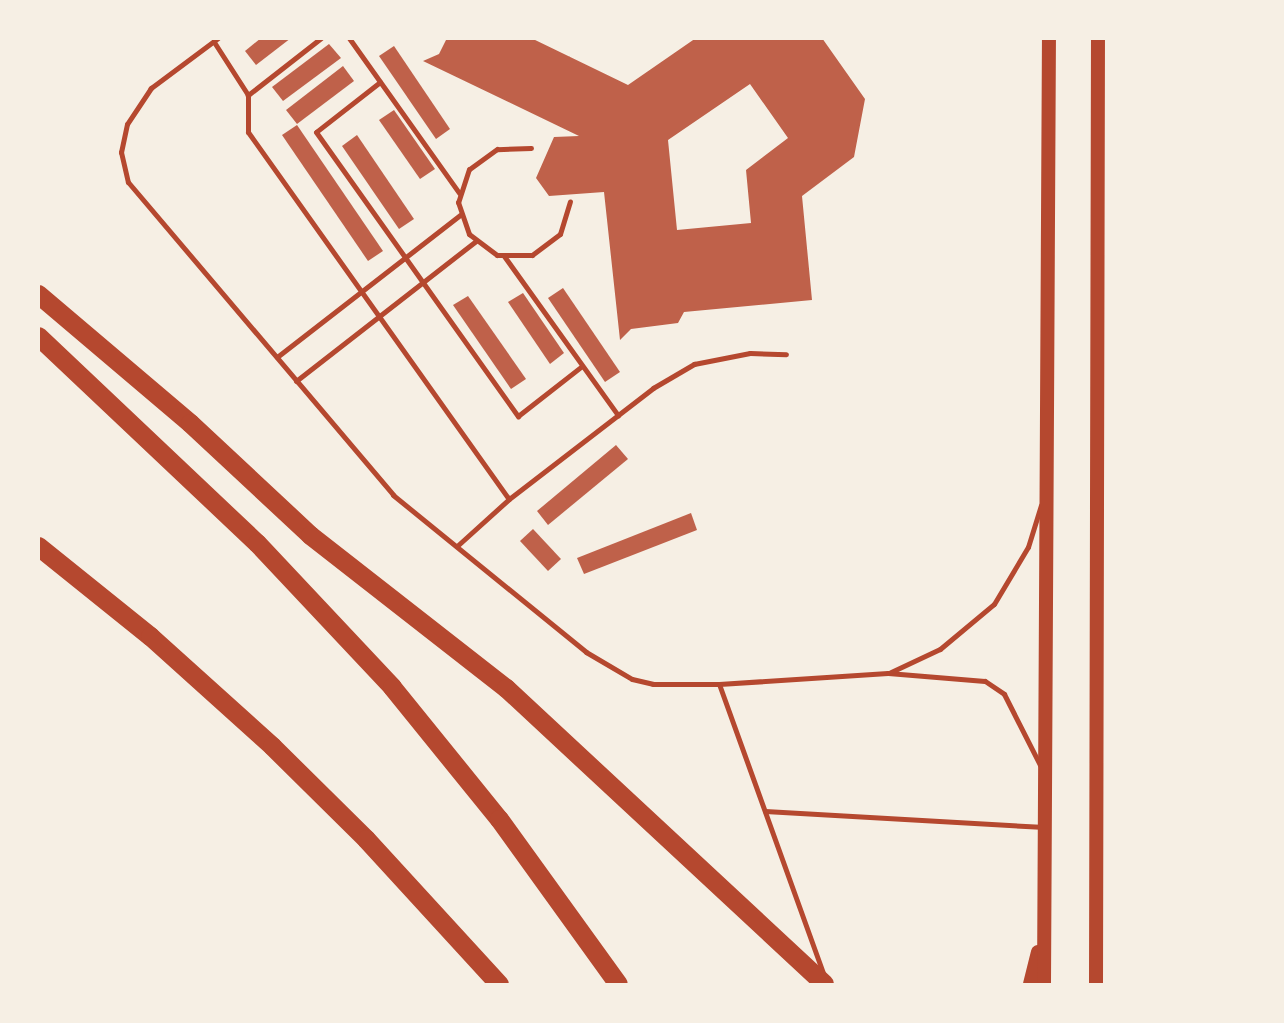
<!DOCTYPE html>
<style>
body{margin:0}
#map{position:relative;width:1284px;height:1023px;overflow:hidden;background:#f6efe4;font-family:Figtree,sans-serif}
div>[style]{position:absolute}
.building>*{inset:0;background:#bf614a}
.service>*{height:5px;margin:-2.5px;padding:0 2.5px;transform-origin:2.5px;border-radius:2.5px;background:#b5482f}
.secondary>*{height:14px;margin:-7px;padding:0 7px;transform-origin:7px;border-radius:7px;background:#b5482f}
.motorway>*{height:19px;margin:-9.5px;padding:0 9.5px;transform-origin:9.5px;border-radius:9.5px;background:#b5482f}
span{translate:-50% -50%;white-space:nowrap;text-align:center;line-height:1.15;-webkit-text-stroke:6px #f6efe4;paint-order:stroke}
.frame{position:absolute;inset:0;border:40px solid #f6efe4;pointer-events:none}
</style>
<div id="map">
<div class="building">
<i style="clip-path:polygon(261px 38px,291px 38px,256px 65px,245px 51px)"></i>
<i style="clip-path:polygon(evenodd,447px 38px,531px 38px,628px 85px,696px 38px,822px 38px,865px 99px,854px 157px,802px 196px,812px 300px,684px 312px,678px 323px,631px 329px,620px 340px,604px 192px,549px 196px,536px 178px,554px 137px,579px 136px,423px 61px,439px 54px,447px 38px,750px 84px,788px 138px,746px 170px,751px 223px,677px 230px,668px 140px,750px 84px)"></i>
<i style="clip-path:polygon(329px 44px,341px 58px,283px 101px,272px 87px)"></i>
<i style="clip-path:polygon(394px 46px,450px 129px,436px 139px,379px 56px)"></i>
<i style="clip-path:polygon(343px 66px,354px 81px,297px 124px,286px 110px)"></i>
<i style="clip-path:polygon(394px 110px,435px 169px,420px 179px,379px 120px)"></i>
<i style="clip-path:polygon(297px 125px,383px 251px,368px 261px,282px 135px)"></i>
<i style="clip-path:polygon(357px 135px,414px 219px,399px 229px,342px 146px)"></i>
<i style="clip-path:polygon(563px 288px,620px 372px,605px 382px,548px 298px)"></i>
<i style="clip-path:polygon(523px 293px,564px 353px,550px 364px,508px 302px)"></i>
<i style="clip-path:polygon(468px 296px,526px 379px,511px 389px,453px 305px)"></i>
<i style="clip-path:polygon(616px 445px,628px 459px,548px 525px,537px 511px)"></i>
<i style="clip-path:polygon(691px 513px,697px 530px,584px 574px,577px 558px)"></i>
<i style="clip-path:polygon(533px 529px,561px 559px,548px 571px,520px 541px)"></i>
</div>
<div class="service">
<i style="left:218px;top:38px;width:84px;rotate:143.3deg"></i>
<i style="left:151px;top:88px;width:43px;rotate:123.7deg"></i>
<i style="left:127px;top:124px;width:29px;rotate:102deg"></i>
<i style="left:121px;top:152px;width:31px;rotate:77deg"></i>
<i style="left:128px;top:182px;width:410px;rotate:49.7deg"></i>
<i style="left:393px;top:495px;width:249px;rotate:39.1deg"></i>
<i style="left:586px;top:652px;width:53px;rotate:30.4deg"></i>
<i style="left:632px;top:679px;width:22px;rotate:13deg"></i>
<i style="left:653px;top:684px;width:66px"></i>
<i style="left:719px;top:684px;width:169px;rotate:-3.7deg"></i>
<i style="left:888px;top:673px;width:97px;rotate:4.7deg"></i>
<i style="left:985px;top:681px;width:23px;rotate:34deg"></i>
<i style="left:1004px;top:694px;width:80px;rotate:63.1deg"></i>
<i style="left:321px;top:38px;width:93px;rotate:142deg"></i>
<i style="left:248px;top:95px;width:37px;rotate:90deg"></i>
<i style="left:248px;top:132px;width:450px;rotate:54.6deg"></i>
<i style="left:349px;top:38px;width:190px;rotate:54.6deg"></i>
<i style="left:214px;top:42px;width:63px;rotate:57.3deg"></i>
<i style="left:380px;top:82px;width:81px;rotate:142deg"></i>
<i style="left:316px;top:132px;width:349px;rotate:54.6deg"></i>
<i style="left:518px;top:416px;width:81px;rotate:-38deg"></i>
<i style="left:531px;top:148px;width:34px;rotate:178deg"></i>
<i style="left:497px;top:149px;width:34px;rotate:144deg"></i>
<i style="left:469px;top:169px;width:35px;rotate:108deg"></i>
<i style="left:458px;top:202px;width:34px;rotate:71deg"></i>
<i style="left:469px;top:234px;width:35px;rotate:37deg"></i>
<i style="left:497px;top:255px;width:35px"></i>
<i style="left:532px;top:255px;width:35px;rotate:-37deg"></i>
<i style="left:560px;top:234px;width:34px;rotate:-73deg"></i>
<i style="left:504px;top:256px;width:196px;rotate:54.4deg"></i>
<i style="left:277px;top:357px;width:232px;rotate:-37.8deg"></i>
<i style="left:296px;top:381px;width:228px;rotate:-37.9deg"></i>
<i style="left:457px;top:546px;width:70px;rotate:-42.1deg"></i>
<i style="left:509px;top:499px;width:182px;rotate:-37.6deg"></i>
<i style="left:653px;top:388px;width:48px;rotate:-30.3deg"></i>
<i style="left:694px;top:364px;width:57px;rotate:-11.1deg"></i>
<i style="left:750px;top:353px;width:36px;rotate:2deg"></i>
<i style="left:891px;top:672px;width:54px;rotate:-25.1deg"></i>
<i style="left:940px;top:649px;width:70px;rotate:-39.8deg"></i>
<i style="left:994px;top:604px;width:66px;rotate:-59.2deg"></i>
<i style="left:1028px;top:547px;width:44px;rotate:-72.8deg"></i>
<i style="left:719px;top:684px;width:309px;rotate:70.2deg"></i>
<i style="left:765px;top:811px;width:280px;rotate:3.3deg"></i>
</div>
<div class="secondary">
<i style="left:1030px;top:984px;width:33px;rotate:-76deg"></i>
<i style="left:1044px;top:984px;width:946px;rotate:-89.7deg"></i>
<i style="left:1096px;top:984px;width:946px;rotate:-89.88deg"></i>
</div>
<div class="motorway">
<i style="left:38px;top:294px;width:199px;rotate:40.3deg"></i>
<i style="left:190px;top:423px;width:164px;rotate:43deg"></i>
<i style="left:310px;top:535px;width:249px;rotate:38deg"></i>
<i style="left:506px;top:688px;width:434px;rotate:42.9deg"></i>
<i style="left:38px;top:336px;width:301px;rotate:43.4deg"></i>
<i style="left:257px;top:543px;width:197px;rotate:46.8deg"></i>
<i style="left:392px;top:687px;width:170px;rotate:51deg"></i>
<i style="left:499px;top:819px;width:203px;rotate:54.2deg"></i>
<i style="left:38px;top:546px;width:144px;rotate:38.8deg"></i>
<i style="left:150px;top:636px;width:164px;rotate:42deg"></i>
<i style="left:272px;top:746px;width:132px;rotate:44.7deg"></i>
<i style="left:366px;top:839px;width:197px;rotate:47.5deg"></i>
</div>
<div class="frame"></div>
</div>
